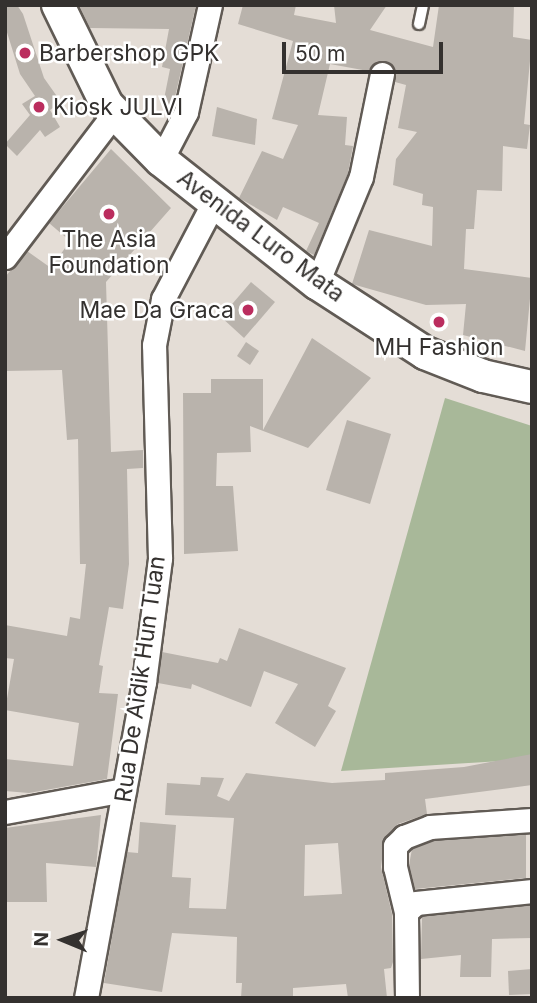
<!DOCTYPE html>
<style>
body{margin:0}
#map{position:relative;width:537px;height:1003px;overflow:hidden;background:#e4ddd6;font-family:Inter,sans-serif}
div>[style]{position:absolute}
.green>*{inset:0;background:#a8b899}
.building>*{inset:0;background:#b9b3ac}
.roads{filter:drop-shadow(2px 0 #615b55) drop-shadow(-2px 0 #615b55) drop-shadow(0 2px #615b55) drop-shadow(0 -2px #615b55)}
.service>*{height:10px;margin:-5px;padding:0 5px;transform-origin:5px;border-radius:5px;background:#fff}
.minor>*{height:23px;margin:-11.5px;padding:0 11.5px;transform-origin:11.5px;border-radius:11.5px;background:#fff}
.secondary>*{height:32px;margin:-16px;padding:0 16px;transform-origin:16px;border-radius:16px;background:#fff}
.dots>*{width:19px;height:19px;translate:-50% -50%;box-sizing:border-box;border:4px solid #fff;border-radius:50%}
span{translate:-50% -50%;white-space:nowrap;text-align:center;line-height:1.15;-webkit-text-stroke:5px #fff;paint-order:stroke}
.poi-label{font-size:23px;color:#34312f}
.left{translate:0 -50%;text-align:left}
.right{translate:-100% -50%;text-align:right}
.street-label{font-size:23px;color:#34312f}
.frame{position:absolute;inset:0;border:7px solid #34312f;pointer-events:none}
.north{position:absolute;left:28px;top:905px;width:70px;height:70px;-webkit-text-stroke:5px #fff;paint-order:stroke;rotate:272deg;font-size:19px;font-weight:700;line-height:28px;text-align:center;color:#34312f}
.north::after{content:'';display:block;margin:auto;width:24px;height:32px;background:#34312f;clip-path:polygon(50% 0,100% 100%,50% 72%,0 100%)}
.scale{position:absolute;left:282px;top:42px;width:161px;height:32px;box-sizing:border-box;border:4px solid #34312f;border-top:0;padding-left:9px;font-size:21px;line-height:24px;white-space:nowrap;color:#34312f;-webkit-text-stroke:5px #fff;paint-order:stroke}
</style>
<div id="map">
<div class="green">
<i style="clip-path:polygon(445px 398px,532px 426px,532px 759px,341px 771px)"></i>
</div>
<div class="building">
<i style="clip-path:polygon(5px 5px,17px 5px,23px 14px,44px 78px,61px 102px,50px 110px,60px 127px,45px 137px,40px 130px,17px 156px,5px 144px,30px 115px,22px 104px,35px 96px,20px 74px,5px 26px)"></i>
<i style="clip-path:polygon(79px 5px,196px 5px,173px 106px,163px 104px,170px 69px,162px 67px,169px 29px,90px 28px)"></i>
<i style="clip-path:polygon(243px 5px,296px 5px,294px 15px,336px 23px,334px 5px,387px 5px,370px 30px,433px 47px,439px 5px,514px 5px,513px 37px,532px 40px,524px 124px,530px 125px,527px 149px,503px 146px,502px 191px,477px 190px,474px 229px,466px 229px,464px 269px,532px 278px,525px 351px,463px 335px,466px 304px,426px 305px,352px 284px,369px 230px,432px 246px,433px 207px,422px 205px,423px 194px,393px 185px,396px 159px,417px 132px,398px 128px,406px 85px,395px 82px,391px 63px,377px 61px,368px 71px,330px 64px,318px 115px,347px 117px,345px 145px,353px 146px,348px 173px,314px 255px,306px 251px,319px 223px,283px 207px,277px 220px,239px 198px,262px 151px,283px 159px,298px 125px,272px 119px,293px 41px,238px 24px)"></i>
<i style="clip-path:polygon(217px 107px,257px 119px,255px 145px,212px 136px)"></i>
<i style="clip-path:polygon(111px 149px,171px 208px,106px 282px,111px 452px,143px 450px,143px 468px,127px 469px,129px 564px,123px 609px,109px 607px,99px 665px,103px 666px,99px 693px,118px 694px,107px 779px,29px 793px,5px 791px,5px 759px,73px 766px,79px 723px,5px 710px,14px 659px,5px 658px,5px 625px,67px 636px,70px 617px,80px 619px,86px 564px,80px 564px,78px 439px,67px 440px,62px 370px,5px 371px,5px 277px,27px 251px,51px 268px,70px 241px,49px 223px)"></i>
<i style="clip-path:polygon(251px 282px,275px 302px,244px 338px,221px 317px)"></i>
<i style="clip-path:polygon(312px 338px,371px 378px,308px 448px,250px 426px,251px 452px,217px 453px,216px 486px,233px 486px,238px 551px,184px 554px,183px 393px,211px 393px,211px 379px,263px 379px,263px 430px)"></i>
<i style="clip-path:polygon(246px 342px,259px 351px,250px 365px,237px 356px)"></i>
<i style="clip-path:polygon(347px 420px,391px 434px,370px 504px,326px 490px)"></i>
<i style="clip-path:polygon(239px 628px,346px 668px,328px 706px,336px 711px,315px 747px,275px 723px,298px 684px,264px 671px,251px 707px,192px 684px,191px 689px,158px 683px,162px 652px,218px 663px,220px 658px,227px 661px)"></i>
<i style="clip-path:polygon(evenodd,532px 754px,532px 785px,425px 799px,427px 814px,398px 824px,385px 837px,381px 867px,392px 914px,393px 962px,391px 968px,384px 969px,387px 998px,348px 998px,346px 984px,293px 988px,293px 998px,241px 998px,242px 983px,236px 983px,237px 937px,172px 933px,162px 992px,104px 983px,127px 852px,138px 853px,140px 822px,176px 825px,172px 877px,191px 878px,189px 908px,226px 909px,234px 818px,165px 815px,167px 783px,200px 785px,201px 777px,224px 778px,217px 796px,229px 801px,246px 773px,332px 783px,385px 780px,385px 773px,464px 767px,532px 754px,338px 843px,342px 894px,304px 896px,305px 845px,338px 843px)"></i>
<i style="clip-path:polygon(101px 815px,96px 867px,46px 863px,47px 902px,5px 902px,5px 828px)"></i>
<i style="clip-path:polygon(526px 834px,526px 878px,415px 889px,409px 865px,412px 849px,433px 841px)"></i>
<i style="clip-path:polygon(532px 905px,532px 938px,492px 939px,491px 977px,460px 977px,461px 955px,421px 959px,422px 916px)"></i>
<i style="clip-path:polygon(532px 969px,532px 994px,509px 995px,508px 971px)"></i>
</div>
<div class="roads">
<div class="service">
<i style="left:419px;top:24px;width:19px;rotate:-78deg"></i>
</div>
<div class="minor">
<i style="left:161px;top:160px;width:54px;rotate:-62.5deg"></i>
<i style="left:186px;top:112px;width:110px;rotate:-77.4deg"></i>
<i style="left:5px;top:257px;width:180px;rotate:-52.7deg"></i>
<i style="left:317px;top:283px;width:115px;rotate:-67.5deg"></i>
<i style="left:361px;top:177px;width:105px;rotate:-78.5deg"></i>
<i style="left:5px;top:812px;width:121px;rotate:-10.5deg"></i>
<i style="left:406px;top:912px;width:46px;rotate:-103.7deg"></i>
<i style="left:395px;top:867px;width:21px;rotate:-90deg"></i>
<i style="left:395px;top:846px;width:13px;rotate:-45deg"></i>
<i style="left:404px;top:837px;width:28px;rotate:-21deg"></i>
<i style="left:430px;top:827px;width:102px;rotate:-3.9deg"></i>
<i style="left:86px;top:998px;width:321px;rotate:-79.6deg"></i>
<i style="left:144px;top:682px;width:125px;rotate:-82.6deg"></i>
<i style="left:160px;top:558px;width:213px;rotate:-91.6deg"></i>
<i style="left:154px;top:345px;width:47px;rotate:-78.9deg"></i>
<i style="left:163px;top:299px;width:110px;rotate:-62.3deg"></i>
<i style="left:407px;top:998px;width:86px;rotate:-90.7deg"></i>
<i style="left:406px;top:912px;width:13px;rotate:-42deg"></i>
<i style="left:416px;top:903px;width:117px;rotate:-5.9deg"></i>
</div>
<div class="secondary">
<i style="left:58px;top:5px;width:111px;rotate:63.9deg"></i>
<i style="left:107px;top:105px;width:77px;rotate:45.5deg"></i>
<i style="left:161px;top:160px;width:199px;rotate:38.3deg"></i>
<i style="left:317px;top:283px;width:129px;rotate:32.9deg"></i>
<i style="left:425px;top:353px;width:62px;rotate:21.6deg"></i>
<i style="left:483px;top:376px;width:50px;rotate:12.7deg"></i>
</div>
</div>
<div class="dots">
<i style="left:25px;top:53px;background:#bb2d5e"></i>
<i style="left:39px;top:107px;background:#bb2d5e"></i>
<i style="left:109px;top:214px;background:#bb2d5e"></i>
<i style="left:248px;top:310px;background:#bb2d5e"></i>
<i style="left:439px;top:322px;background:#bb2d5e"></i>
</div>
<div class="poi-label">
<span class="left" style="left:39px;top:53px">Barbershop GPK</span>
<span class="left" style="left:53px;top:107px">Kiosk JULVI</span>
<span style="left:109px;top:252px">The Asia<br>Foundation</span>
<span class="right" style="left:234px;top:310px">Mae Da Graca</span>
<span style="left:439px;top:347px">MH Fashion</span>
</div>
<div class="street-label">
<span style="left:261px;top:236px;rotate:37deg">Avenida Luro Mata</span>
<span style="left:140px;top:679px;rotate:-82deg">Rua De Aidik Hun Tuan</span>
</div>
<div class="frame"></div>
<div class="north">N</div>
<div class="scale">50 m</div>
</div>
